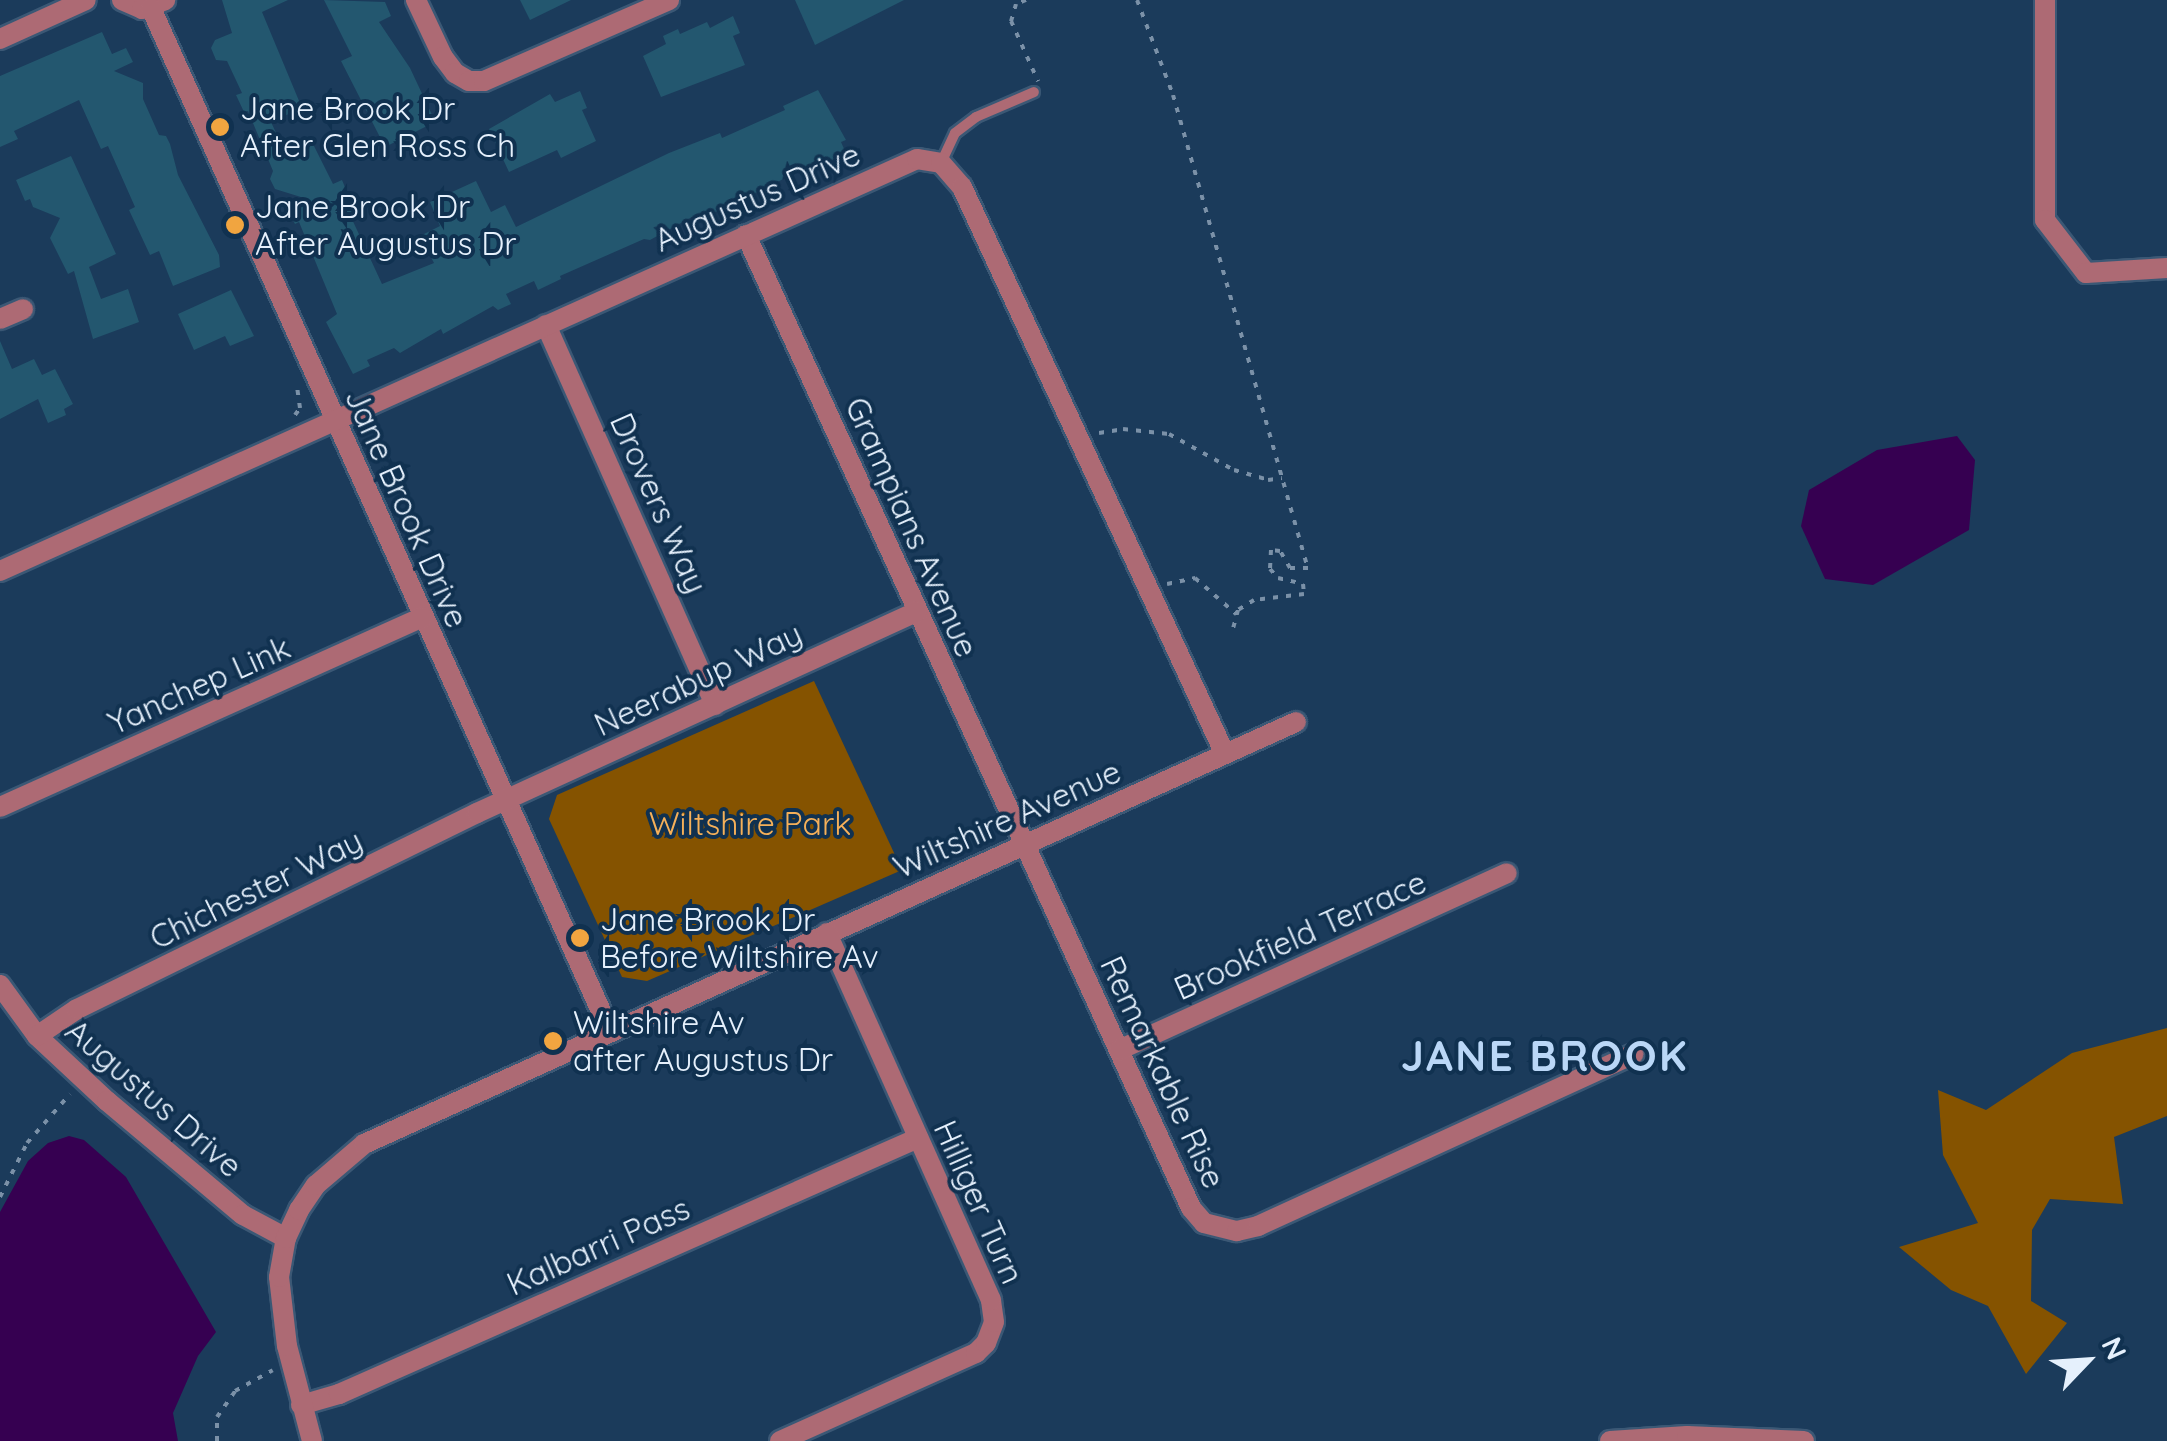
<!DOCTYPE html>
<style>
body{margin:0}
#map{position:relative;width:2167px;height:1441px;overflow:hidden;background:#1b3b5b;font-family:Quicksand,sans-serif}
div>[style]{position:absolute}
.green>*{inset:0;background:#855300}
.water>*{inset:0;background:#360051}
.building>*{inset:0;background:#23576f}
.path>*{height:4px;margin-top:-2px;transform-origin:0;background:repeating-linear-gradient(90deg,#7b91a8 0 5px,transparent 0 13px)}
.roads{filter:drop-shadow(2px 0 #3b5875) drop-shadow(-2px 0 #3b5875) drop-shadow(0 2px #3b5875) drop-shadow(0 -2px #3b5875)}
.service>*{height:10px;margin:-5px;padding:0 5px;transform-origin:5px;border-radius:5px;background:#ad6a74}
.minor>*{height:20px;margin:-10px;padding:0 10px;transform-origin:10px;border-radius:10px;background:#ad6a74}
.dots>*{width:28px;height:28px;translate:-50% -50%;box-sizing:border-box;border:5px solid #103150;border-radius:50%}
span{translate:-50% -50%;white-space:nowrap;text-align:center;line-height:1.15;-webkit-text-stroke:8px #103150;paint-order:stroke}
.poi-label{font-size:32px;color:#e5f0fc}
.left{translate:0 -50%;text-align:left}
.street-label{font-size:32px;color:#e5f0fc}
.park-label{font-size:32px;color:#f5b059}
.district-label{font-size:42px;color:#bad7f7;font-weight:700;letter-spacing:2.5px}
.north{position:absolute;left:2037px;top:1311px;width:100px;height:100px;-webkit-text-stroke:8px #103150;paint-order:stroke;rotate:65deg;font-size:28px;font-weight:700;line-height:40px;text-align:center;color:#e5f0fc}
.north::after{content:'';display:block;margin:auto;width:35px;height:45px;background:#e5f0fc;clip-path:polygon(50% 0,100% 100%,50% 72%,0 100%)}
</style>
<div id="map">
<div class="green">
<i style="clip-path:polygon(814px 681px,902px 870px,647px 981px,622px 977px,549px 819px,557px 795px)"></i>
<i style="clip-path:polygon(2167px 1028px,2167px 1116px,2114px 1137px,2123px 1204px,2050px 1199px,2032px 1230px,2031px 1301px,2067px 1323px,2026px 1374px,1988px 1306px,1951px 1290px,1899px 1247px,1978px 1223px,1943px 1155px,1938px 1090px,1986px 1110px,2072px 1053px)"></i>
</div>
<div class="water">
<i style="clip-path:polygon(1957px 436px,1975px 460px,1969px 530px,1873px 585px,1825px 579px,1801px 526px,1809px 490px,1877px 450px)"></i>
<i style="clip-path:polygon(69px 1136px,84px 1140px,126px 1177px,216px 1332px,198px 1356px,173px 1413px,178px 1441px,0 1441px,0 1212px,28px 1161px,48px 1143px)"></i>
</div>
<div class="building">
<i style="clip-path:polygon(222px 0,288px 0,262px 12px,302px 108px,271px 122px,284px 150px,310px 138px,333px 184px,342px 180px,356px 214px,351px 217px,382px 284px,434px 263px,420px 236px,440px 226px,430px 202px,476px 181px,491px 212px,505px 205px,516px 227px,669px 153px,720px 133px,722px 138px,785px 110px,783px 106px,818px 90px,846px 140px,841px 142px,845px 151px,824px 166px,821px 160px,734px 204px,694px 221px,692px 217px,650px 240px,644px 239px,560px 276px,561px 279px,538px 290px,534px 281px,506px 294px,511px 304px,498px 310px,493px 306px,443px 334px,441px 329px,400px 353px,394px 348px,367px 360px,370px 366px,353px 374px,326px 322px,337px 314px,299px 222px,295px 224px,287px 209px,304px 198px,275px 189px,270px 179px,273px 171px,248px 111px,244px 112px,236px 95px,242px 93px,227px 61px,216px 60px,211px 48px,215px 40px,232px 33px)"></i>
<i style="clip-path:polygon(324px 0,385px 2px,391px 16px,379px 22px,410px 68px,433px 117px,429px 125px,385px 147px,341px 61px,352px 56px)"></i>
<i style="clip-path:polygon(520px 0,571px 0,530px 20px)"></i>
<i style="clip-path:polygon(795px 0,904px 0,815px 45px)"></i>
<i style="clip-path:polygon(733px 16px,740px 33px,733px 36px,745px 65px,661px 97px,643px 56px,666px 44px,663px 36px,678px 29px,680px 34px,707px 22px,710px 28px)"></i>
<i style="clip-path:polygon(102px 32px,112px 54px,126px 48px,133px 62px,114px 71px,143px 83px,143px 99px,159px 135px,166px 136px,170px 144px,178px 175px,219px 255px,220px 267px,173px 286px,159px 251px,150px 255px,129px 210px,135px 207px,108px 146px,101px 149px,79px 100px,14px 131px,18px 139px,0 147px,0 76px)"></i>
<i style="clip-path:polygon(580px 91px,587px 108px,582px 110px,596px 141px,561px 158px,557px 150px,509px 172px,489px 129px,550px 94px,555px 102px)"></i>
<i style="clip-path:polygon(71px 156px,116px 254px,89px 267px,101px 299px,128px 289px,139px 322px,93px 339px,74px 271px,68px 274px,50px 238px,60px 218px,33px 207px,30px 199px,25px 201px,16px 180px)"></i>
<i style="clip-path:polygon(231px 290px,254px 336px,230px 346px,225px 336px,194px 350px,178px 314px)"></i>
<i style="clip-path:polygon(0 341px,12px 369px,34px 359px,42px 375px,55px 369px,73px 404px,64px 409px,66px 415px,48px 423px,38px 399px,0 419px)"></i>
</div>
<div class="path">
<i style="left:1026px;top:0;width:11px;rotate:158deg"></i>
<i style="left:1016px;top:4px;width:18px;rotate:106deg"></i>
<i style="left:1011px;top:21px;width:66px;rotate:65.8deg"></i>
<i style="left:1137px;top:0;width:102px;rotate:69.2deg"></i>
<i style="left:1173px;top:95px;width:492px;rotate:74.1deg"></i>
<i style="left:1308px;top:568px;width:18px;rotate:180deg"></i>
<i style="left:1290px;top:568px;width:20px;rotate:-120deg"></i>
<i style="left:1280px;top:551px;width:9px;rotate:-174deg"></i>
<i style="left:1271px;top:550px;width:19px;rotate:93deg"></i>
<i style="left:1270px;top:569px;width:12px;rotate:48deg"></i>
<i style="left:1278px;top:578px;width:26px;rotate:13deg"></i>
<i style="left:1303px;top:584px;width:10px;rotate:84deg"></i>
<i style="left:1304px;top:594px;width:50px;rotate:173.2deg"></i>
<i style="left:1254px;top:600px;width:19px;rotate:148deg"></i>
<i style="left:1238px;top:610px;width:20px;rotate:105deg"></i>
<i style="left:295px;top:415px;width:9px;rotate:-54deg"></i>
<i style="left:300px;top:408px;width:22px;rotate:-98deg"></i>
<i style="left:1099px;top:433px;width:24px;rotate:-9deg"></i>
<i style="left:1123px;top:429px;width:46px;rotate:6.2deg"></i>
<i style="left:1169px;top:434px;width:74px;rotate:29deg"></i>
<i style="left:1234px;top:470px;width:35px;rotate:16deg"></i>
<i style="left:1268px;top:480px;width:14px;rotate:-8deg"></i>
<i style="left:1167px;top:584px;width:29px;rotate:-12deg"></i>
<i style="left:1195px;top:578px;width:55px;rotate:41.3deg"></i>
<i style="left:0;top:1197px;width:60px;rotate:-63.4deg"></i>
<i style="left:27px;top:1143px;width:65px;rotate:-48.7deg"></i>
<i style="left:217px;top:1441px;width:24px;rotate:-90deg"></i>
<i style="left:217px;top:1417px;width:32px;rotate:-55deg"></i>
<i style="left:235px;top:1391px;width:43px;rotate:-28.9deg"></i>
</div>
<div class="roads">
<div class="service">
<i style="left:941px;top:163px;width:33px;rotate:-65deg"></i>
<i style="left:955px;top:133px;width:26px;rotate:-37deg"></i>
<i style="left:976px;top:117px;width:63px;rotate:-23.3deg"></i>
</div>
<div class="minor">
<i style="left:122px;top:0;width:22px;rotate:24deg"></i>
<i style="left:142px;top:9px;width:25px;rotate:-21deg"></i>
<i style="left:416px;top:0;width:63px;rotate:64.7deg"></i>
<i style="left:443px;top:57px;width:20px;rotate:53deg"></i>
<i style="left:455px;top:73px;width:16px;rotate:30deg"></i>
<i style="left:469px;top:81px;width:15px"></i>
<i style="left:484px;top:81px;width:202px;rotate:-23.6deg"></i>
<i style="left:2045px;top:0;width:220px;rotate:90deg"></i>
<i style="left:2045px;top:220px;width:67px;rotate:52.3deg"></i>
<i style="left:2086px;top:273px;width:81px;rotate:-3.5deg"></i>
<i style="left:151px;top:8px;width:1121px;rotate:65.84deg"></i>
<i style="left:0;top:39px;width:94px;rotate:-24.4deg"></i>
<i style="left:746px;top:235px;width:1070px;rotate:65.42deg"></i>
<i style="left:1191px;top:1208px;width:20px;rotate:49deg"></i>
<i style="left:1204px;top:1223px;width:34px;rotate:14deg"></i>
<i style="left:1237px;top:1231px;width:22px;rotate:-13deg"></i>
<i style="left:1258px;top:1226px;width:413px;rotate:-24.6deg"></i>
<i style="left:0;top:319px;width:25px;rotate:-23deg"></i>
<i style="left:546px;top:325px;width:416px;rotate:66deg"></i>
<i style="left:0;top:571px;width:1005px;rotate:-24.19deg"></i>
<i style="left:917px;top:159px;width:24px;rotate:9deg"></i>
<i style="left:941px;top:163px;width:32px;rotate:49deg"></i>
<i style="left:962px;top:187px;width:625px;rotate:65.12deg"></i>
<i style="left:0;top:807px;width:463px;rotate:-24.2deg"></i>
<i style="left:0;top:985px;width:63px;rotate:54deg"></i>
<i style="left:37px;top:1036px;width:96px;rotate:42.9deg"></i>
<i style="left:107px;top:1101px;width:177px;rotate:40deg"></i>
<i style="left:243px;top:1215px;width:49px;rotate:28.1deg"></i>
<i style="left:37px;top:1036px;width:48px;rotate:-34deg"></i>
<i style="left:77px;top:1009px;width:445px;rotate:-26.1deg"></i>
<i style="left:477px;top:813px;width:484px;rotate:-24.6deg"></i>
<i style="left:1119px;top:1050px;width:426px;rotate:-24.5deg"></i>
<i style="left:301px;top:1405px;width:40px;rotate:-16deg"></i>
<i style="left:339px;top:1394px;width:633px;rotate:-23.85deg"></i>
<i style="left:312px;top:1441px;width:98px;rotate:-104.7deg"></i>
<i style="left:287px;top:1346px;width:69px;rotate:-96.6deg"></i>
<i style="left:279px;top:1277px;width:40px;rotate:-80deg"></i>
<i style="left:286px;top:1238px;width:31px;rotate:-65deg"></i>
<i style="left:299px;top:1210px;width:30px;rotate:-56deg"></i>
<i style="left:316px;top:1185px;width:63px;rotate:-40.5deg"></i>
<i style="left:364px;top:1144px;width:1023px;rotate:-24.36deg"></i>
<i style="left:780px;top:1441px;width:215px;rotate:-24.2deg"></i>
<i style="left:976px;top:1353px;width:14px;rotate:-45deg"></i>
<i style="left:986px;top:1343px;width:22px;rotate:-69deg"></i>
<i style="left:994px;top:1322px;width:22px;rotate:-98deg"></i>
<i style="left:991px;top:1300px;width:402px;rotate:-114.1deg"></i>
<i style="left:1610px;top:1441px;width:77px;rotate:-3.7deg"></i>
<i style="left:1687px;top:1436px;width:117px;rotate:2.4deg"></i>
</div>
</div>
<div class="dots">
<i style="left:220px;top:127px;background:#f1a540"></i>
<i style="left:235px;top:225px;background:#f1a540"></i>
<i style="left:580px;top:938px;background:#f1a540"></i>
<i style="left:553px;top:1041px;background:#f1a540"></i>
</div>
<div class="poi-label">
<span class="left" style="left:240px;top:127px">Jane Brook Dr<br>After Glen Ross Ch</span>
<span class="left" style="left:255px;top:225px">Jane Brook Dr<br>After Augustus Dr</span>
<span class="left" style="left:600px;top:938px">Jane Brook Dr<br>Before Wiltshire Av</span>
<span class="left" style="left:573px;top:1041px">Wiltshire Av<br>after Augustus Dr</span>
</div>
<div class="street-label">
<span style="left:757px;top:197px;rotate:-24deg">Augustus Drive</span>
<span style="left:659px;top:503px;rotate:66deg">Drovers Way</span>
<span style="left:407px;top:508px;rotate:66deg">Jane Brook Drive</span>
<span style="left:912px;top:527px;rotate:66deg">Grampians Avenue</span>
<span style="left:698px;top:679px;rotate:-25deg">Neerabup Way</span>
<span style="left:199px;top:685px;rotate:-24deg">Yanchep Link</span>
<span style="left:1007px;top:819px;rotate:-24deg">Wiltshire Avenue</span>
<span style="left:256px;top:889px;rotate:-26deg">Chichester Way</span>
<span style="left:1300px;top:935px;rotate:-24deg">Brookfield Terrace</span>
<span style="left:1163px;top:1072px;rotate:65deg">Remarkable Rise</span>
<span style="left:154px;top:1098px;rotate:41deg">Augustus Drive</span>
<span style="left:979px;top:1202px;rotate:66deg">Hilliger Turn</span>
<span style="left:598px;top:1246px;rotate:-24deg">Kalbarri Pass</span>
</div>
<div class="park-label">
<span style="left:750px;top:823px">Wiltshire Park</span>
</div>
<div class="district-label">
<span style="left:1545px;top:1056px">JANE BROOK</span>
</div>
<div class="north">N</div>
</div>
